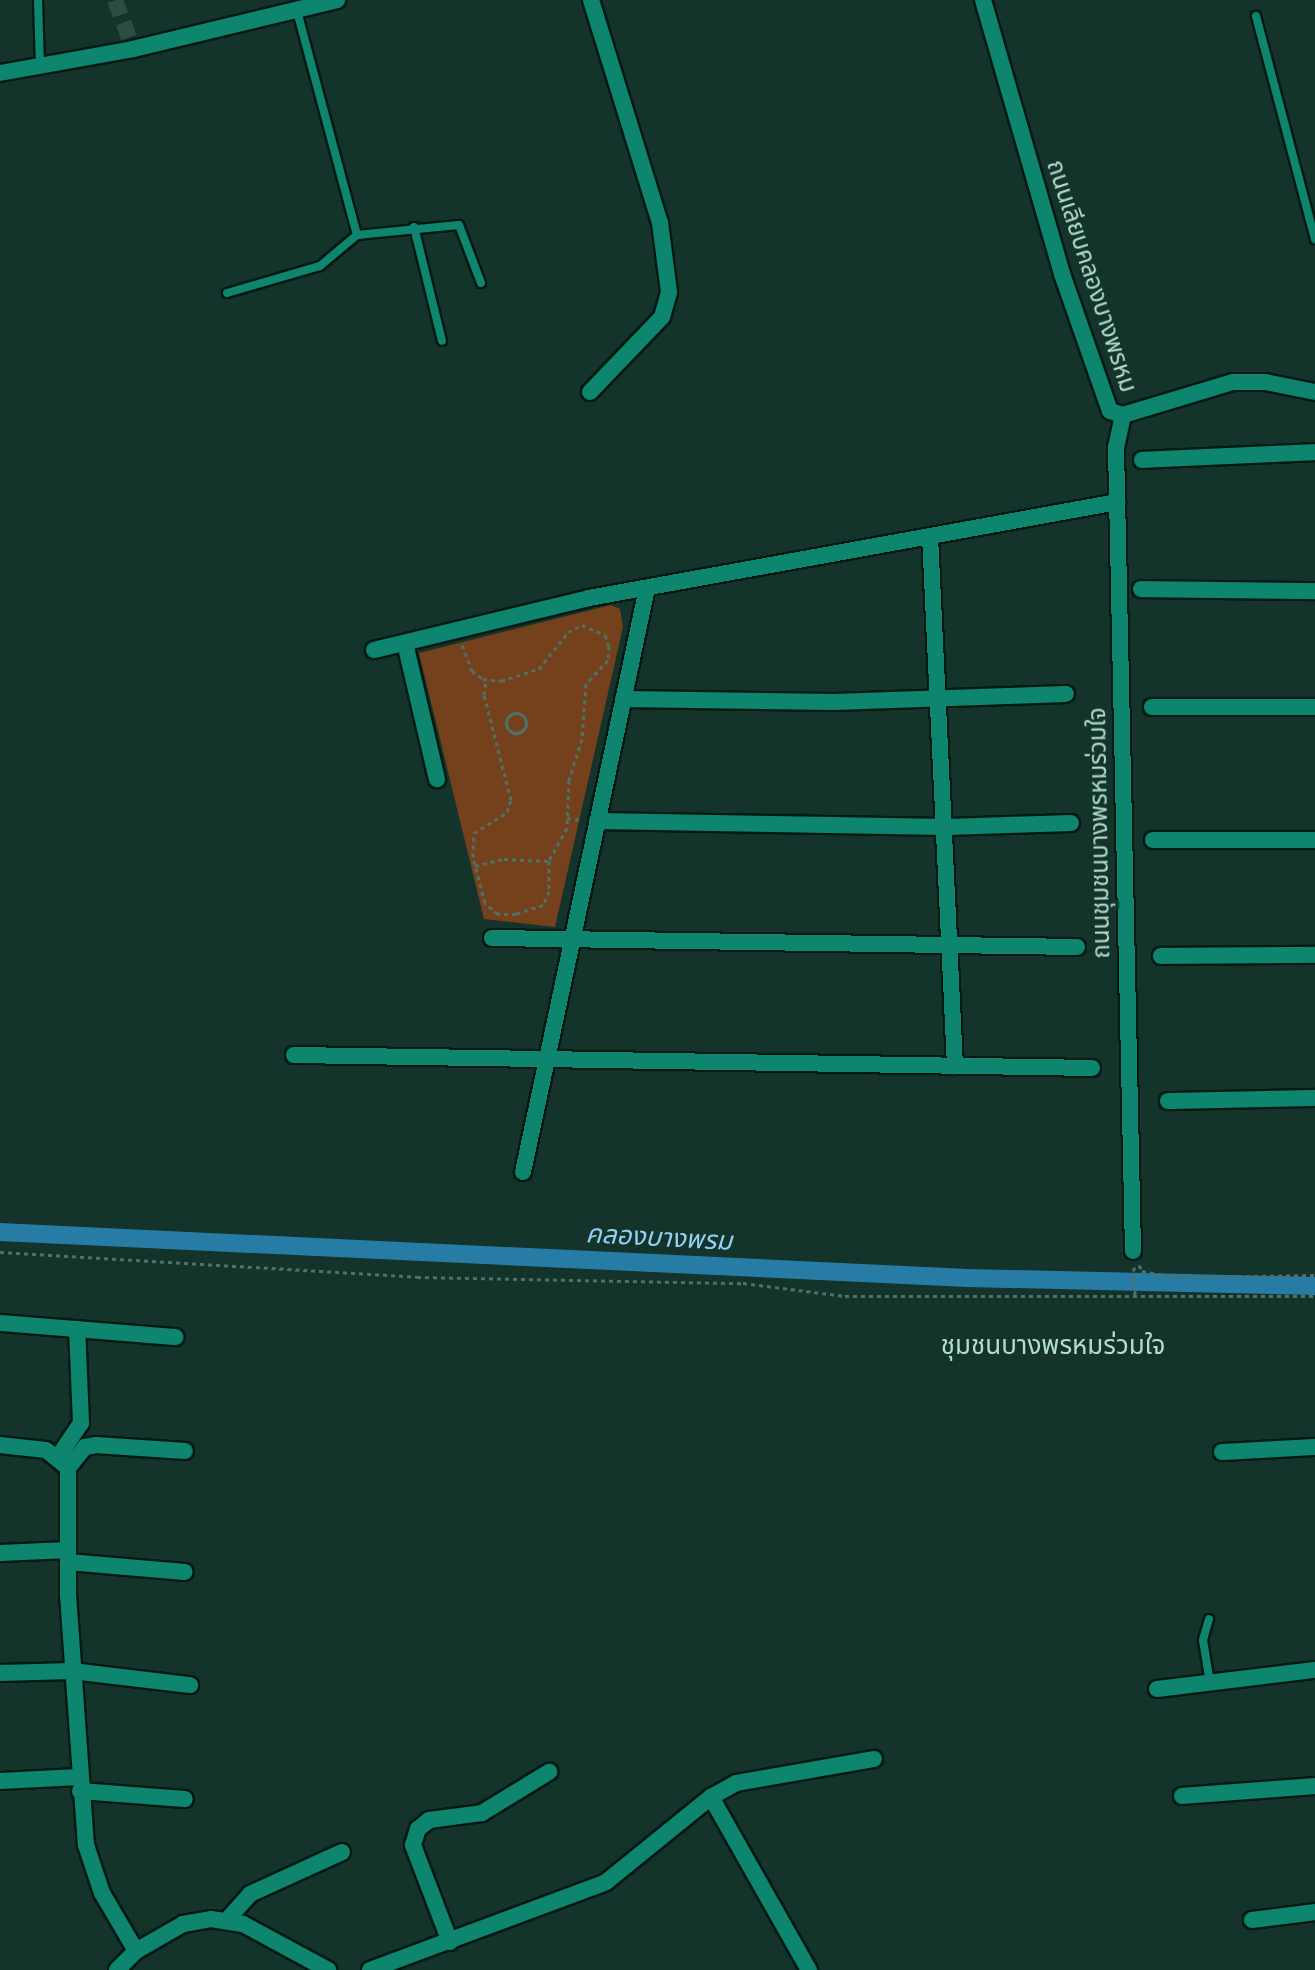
<!DOCTYPE html>
<meta charset="utf-8">
<style>
body{margin:0}
#map{position:relative;width:1315px;height:1970px;overflow:hidden;background:#13332b;font-family:"IBM Plex Serif","Noto Sans Thai",serif}
div>[style]{position:absolute}
.green>*{inset:0;background:#74411c}
.canal>*{height:18px;margin:-9px;padding:0 9px;transform-origin:9px;border-radius:9px;background:#277ca5}
.minor-tunnel>*{height:16px;margin-top:-8px;transform-origin:0;background:repeating-linear-gradient(90deg,#2b4d44 0 16px,transparent 0 24px)}
.path>*{height:3px;margin-top:-1.5px;transform-origin:0;background:repeating-linear-gradient(90deg,#4e7268 0 4px,transparent 0 8px)}
.path>.ring{margin:-1.5px;padding:0;box-sizing:content-box;background:none;border:3px solid #4e7268;border-radius:50%}
.roads{filter:drop-shadow(2px 0 #001a13) drop-shadow(-2px 0 #001a13) drop-shadow(0 2px #001a13) drop-shadow(0 -2px #001a13)}
.service>*{height:8px;margin:-4px;padding:0 4px;transform-origin:4px;border-radius:4px;background:#0e856e}
.minor>*{height:16px;margin:-8px;padding:0 8px;transform-origin:8px;border-radius:8px;background:#0e856e}
span{translate:-50% -50%;white-space:nowrap;text-align:center;line-height:1.15;-webkit-text-stroke:7px #13332b;paint-order:stroke}
.street-label{font-size:24px;color:#b1ded0}
.water-label{font-size:26px;color:#93d0f3;font-style:italic}
.neighbourhood-label{font-size:26px;color:#b1ded0}
</style>
<div id="map">
<div class="green">
<i style="clip-path:polygon(611px 605px,620px 609px,623px 627px,555px 927px,484px 919px,419px 653px)"></i>
</div>
<div class="canal">
<i style="left:0;top:1232px;width:968px;rotate:2.72deg"></i>
<i style="left:967px;top:1278px;width:348px;rotate:1.3deg"></i>
</div>
<div class="minor-tunnel">
<i style="left:115px;top:0;width:52px;rotate:69.8deg"></i>
</div>
<div class="path">
<i style="left:462px;top:645px;width:28px;rotate:69deg"></i>
<i style="left:472px;top:671px;width:14px;rotate:36deg"></i>
<i style="left:483px;top:679px;width:18px;rotate:6deg"></i>
<i style="left:501px;top:681px;width:40px;rotate:-18deg"></i>
<i style="left:539px;top:669px;width:47px;rotate:-51.9deg"></i>
<i style="left:568px;top:632px;width:16px;rotate:-27deg"></i>
<i style="left:582px;top:625px;width:25px;rotate:23deg"></i>
<i style="left:605px;top:635px;width:12px;rotate:70deg"></i>
<i style="left:609px;top:646px;width:14px;rotate:94deg"></i>
<i style="left:608px;top:660px;width:33px;rotate:133deg"></i>
<i style="left:586px;top:684px;width:55px;rotate:94.2deg"></i>
<i style="left:582px;top:739px;width:43px;rotate:107.6deg"></i>
<i style="left:569px;top:780px;width:48px;rotate:92.4deg"></i>
<i style="left:567px;top:828px;width:38px;rotate:119deg"></i>
<i style="left:549px;top:861px;width:30px;rotate:90deg"></i>
<i style="left:549px;top:891px;width:15px;rotate:113deg"></i>
<i style="left:543px;top:905px;width:28px;rotate:162deg"></i>
<i style="left:516px;top:914px;width:18px;rotate:180deg"></i>
<i style="left:498px;top:914px;width:17px;rotate:-140deg"></i>
<i style="left:485px;top:903px;width:48px;rotate:-104.6deg"></i>
<i style="left:473px;top:857px;width:24px;rotate:-88deg"></i>
<i style="left:474px;top:833px;width:39px;rotate:-32deg"></i>
<i style="left:507px;top:812px;width:13px;rotate:-72deg"></i>
<i style="left:511px;top:800px;width:108px;rotate:-104.4deg"></i>
<i style="left:484px;top:695px;width:15px;rotate:-82deg"></i>
<i class="ring" style="left:506px;top:713px;width:17px;height:17px"></i>
<i style="left:567px;top:818px;width:16px;rotate:7deg"></i>
<i style="left:475px;top:866px;width:30px;rotate:-14deg"></i>
<i style="left:504px;top:859px;width:45px;rotate:2.5deg"></i>
<i style="left:0;top:1252px;width:418px;rotate:3.4deg"></i>
<i style="left:417px;top:1277px;width:326px;rotate:1.1deg"></i>
<i style="left:743px;top:1283px;width:103px;rotate:7.3deg"></i>
<i style="left:845px;top:1296px;width:470px"></i>
<i style="left:1139px;top:1265px;width:7px;rotate:63deg"></i>
<i style="left:1142px;top:1271px;width:33px;rotate:11deg"></i>
<i style="left:1174px;top:1277px;width:141px;rotate:-0.8deg"></i>
<i style="left:1134px;top:1267px;width:31px;rotate:88deg"></i>
</div>
<div class="roads">
<div class="service">
<i style="left:38px;top:0;width:67px;rotate:88.3deg"></i>
<i style="left:1256px;top:16px;width:231px;rotate:75.2deg"></i>
<i style="left:414px;top:227px;width:117px;rotate:76.2deg"></i>
<i style="left:357px;top:235px;width:102px;rotate:-5.6deg"></i>
<i style="left:459px;top:225px;width:62px;rotate:69.2deg"></i>
<i style="left:227px;top:293px;width:97px;rotate:-16.2deg"></i>
<i style="left:320px;top:266px;width:48px;rotate:-40deg"></i>
<i style="left:357px;top:235px;width:232px;rotate:-105deg"></i>
<i style="left:1209px;top:1619px;width:22px;rotate:106deg"></i>
<i style="left:1203px;top:1640px;width:44px;rotate:80.8deg"></i>
</div>
<div class="minor">
<i style="left:983px;top:0;width:285px;rotate:73.9deg"></i>
<i style="left:1062px;top:274px;width:145px;rotate:70.7deg"></i>
<i style="left:1110px;top:411px;width:14px;rotate:17deg"></i>
<i style="left:1123px;top:415px;width:115px;rotate:-16.7deg"></i>
<i style="left:1233px;top:382px;width:32px"></i>
<i style="left:1265px;top:382px;width:51px;rotate:11.3deg"></i>
<i style="left:0;top:73px;width:135px;rotate:-10.2deg"></i>
<i style="left:133px;top:49px;width:210px;rotate:-13.5deg"></i>
<i style="left:590px;top:392px;width:104px;rotate:-46.2deg"></i>
<i style="left:662px;top:317px;width:26px;rotate:-74deg"></i>
<i style="left:669px;top:292px;width:70px;rotate:-97.4deg"></i>
<i style="left:660px;top:223px;width:233px;rotate:-107.2deg"></i>
<i style="left:1123px;top:415px;width:33px;rotate:102deg"></i>
<i style="left:1116px;top:447px;width:804px;rotate:88.79deg"></i>
<i style="left:1142px;top:460px;width:173px;rotate:-2.6deg"></i>
<i style="left:930px;top:536px;width:531px;rotate:87.3deg"></i>
<i style="left:1141px;top:589px;width:174px;rotate:0.7deg"></i>
<i style="left:405px;top:643px;width:140px;rotate:76.8deg"></i>
<i style="left:374px;top:650px;width:221px;rotate:-13.6deg"></i>
<i style="left:589px;top:598px;width:537px;rotate:-10.3deg"></i>
<i style="left:623px;top:699px;width:211px;rotate:0.8deg"></i>
<i style="left:834px;top:702px;width:232px;rotate:-2deg"></i>
<i style="left:1152px;top:707px;width:163px"></i>
<i style="left:597px;top:821px;width:349px;rotate:1deg"></i>
<i style="left:946px;top:827px;width:125px;rotate:-1.8deg"></i>
<i style="left:1153px;top:840px;width:162px"></i>
<i style="left:492px;top:938px;width:585px;rotate:0.88deg"></i>
<i style="left:1161px;top:956px;width:154px;rotate:-0.4deg"></i>
<i style="left:294px;top:1055px;width:798px;rotate:0.93deg"></i>
<i style="left:1168px;top:1101px;width:147px;rotate:-1.2deg"></i>
<i style="left:523px;top:1172px;width:597px;rotate:-78.01deg"></i>
<i style="left:0;top:1323px;width:176px;rotate:4.6deg"></i>
<i style="left:0;top:1445px;width:46px;rotate:6.2deg"></i>
<i style="left:46px;top:1450px;width:28px;rotate:39deg"></i>
<i style="left:68px;top:1468px;width:127px;rotate:90deg"></i>
<i style="left:68px;top:1595px;width:251px;rotate:85.9deg"></i>
<i style="left:86px;top:1845px;width:51px;rotate:71.6deg"></i>
<i style="left:102px;top:1893px;width:67px;rotate:59.6deg"></i>
<i style="left:1222px;top:1452px;width:93px;rotate:-3.1deg"></i>
<i style="left:58px;top:1457px;width:41px;rotate:-55.9deg"></i>
<i style="left:81px;top:1423px;width:94px;rotate:-92.4deg"></i>
<i style="left:68px;top:1468px;width:27px;rotate:-51deg"></i>
<i style="left:85px;top:1447px;width:11px;rotate:-10deg"></i>
<i style="left:96px;top:1445px;width:89px;rotate:3.9deg"></i>
<i style="left:0;top:1553px;width:68px;rotate:-2.5deg"></i>
<i style="left:68px;top:1562px;width:117px;rotate:4.9deg"></i>
<i style="left:0;top:1673px;width:72px;rotate:-1.6deg"></i>
<i style="left:72px;top:1671px;width:119px;rotate:6.8deg"></i>
<i style="left:1157px;top:1689px;width:159px;rotate:-6.9deg"></i>
<i style="left:0;top:1781px;width:79px;rotate:-2.9deg"></i>
<i style="left:80px;top:1791px;width:105px;rotate:4.4deg"></i>
<i style="left:1182px;top:1796px;width:133px;rotate:-4.3deg"></i>
<i style="left:711px;top:1797px;width:199px;rotate:60.5deg"></i>
<i style="left:1252px;top:1920px;width:64px;rotate:-7.2deg"></i>
<i style="left:226px;top:1921px;width:36px;rotate:-48deg"></i>
<i style="left:250px;top:1894px;width:101px;rotate:-24.5deg"></i>
<i style="left:450px;top:1942px;width:104px;rotate:-110.9deg"></i>
<i style="left:413px;top:1845px;width:17px;rotate:-73deg"></i>
<i style="left:418px;top:1829px;width:14px;rotate:-39deg"></i>
<i style="left:429px;top:1820px;width:53px;rotate:-7.5deg"></i>
<i style="left:482px;top:1813px;width:79px;rotate:-31.5deg"></i>
<i style="left:117px;top:1970px;width:27px;rotate:-45deg"></i>
<i style="left:136px;top:1951px;width:54px;rotate:-29.9deg"></i>
<i style="left:183px;top:1924px;width:28px;rotate:-10deg"></i>
<i style="left:211px;top:1919px;width:32px;rotate:9deg"></i>
<i style="left:243px;top:1924px;width:97px;rotate:28.4deg"></i>
<i style="left:370px;top:1970px;width:252px;rotate:-20.4deg"></i>
<i style="left:606px;top:1882px;width:135px;rotate:-39deg"></i>
<i style="left:711px;top:1797px;width:29px;rotate:-29deg"></i>
<i style="left:736px;top:1783px;width:140px;rotate:-9.9deg"></i>
</div>
</div>
<div class="street-label">
<span style="left:1092px;top:276px;rotate:72deg">ถนนเลียบคลองบางพรหม</span>
<span style="left:1099px;top:833px;rotate:-91deg">ถนนชุมชนบางพรหมร่วมใจ</span>
</div>
<div class="water-label">
<span style="left:659px;top:1237px;rotate:3deg">คลองบางพรม</span>
</div>
<div class="neighbourhood-label">
<span style="left:1053px;top:1345px">ชุมชนบางพรหมร่วมใจ</span>
</div>
</div>
